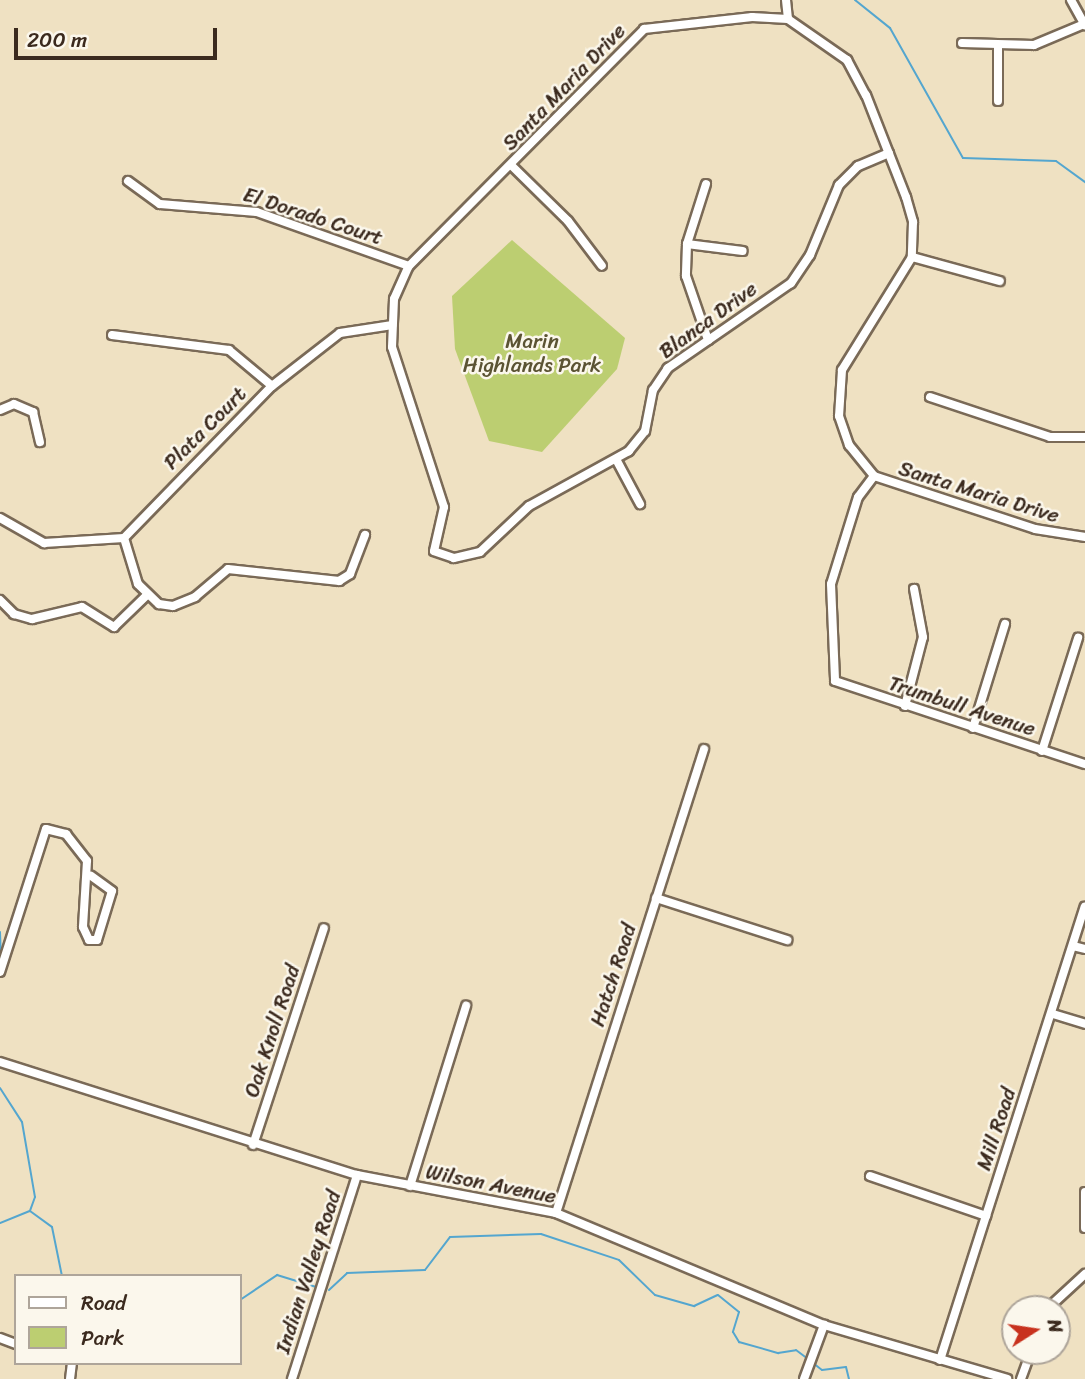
<!DOCTYPE html>
<style>
body{margin:0}
#map{position:relative;width:1085px;height:1379px;overflow:hidden;background:#efe1c2;font-family:Sriracha,sans-serif}
div>[style]{position:absolute}
.green>*{inset:0;background:#bcce71}
.stream>*{height:2px;margin:-1px;padding:0 1px;transform-origin:1px;border-radius:1px;background:#54a6cf}
.roads{filter:drop-shadow(2px 0 #7a6a57) drop-shadow(-2px 0 #7a6a57) drop-shadow(0 2px #7a6a57) drop-shadow(0 -2px #7a6a57)}
.minor>*{height:8px;margin:-4px;padding:0 4px;transform-origin:4px;border-radius:4px;background:#fff}
span{translate:-50% -50%;white-space:nowrap;text-align:center;line-height:1.15;-webkit-text-stroke:5px #fbf7ec;paint-order:stroke}
.street-label{font-size:21px;color:#3b2a1e}
.park-label{font-size:21px;color:#5b5333}
.legend{position:absolute;left:14px;top:1274px;width:228px;height:91px;box-sizing:border-box;background:#fbf7ec;border:2px solid #aea59a;margin:0;padding:9px 12px;list-style:none;font-size:21px;color:#3b2a1e}
.legend li{display:flex;align-items:center;gap:14px;height:35px}
.legend b{width:35px;border:2px solid #aea59a}
.north{position:absolute;left:1001px;top:1295px;width:70px;height:70px;box-sizing:border-box;background:#fbf7ec;border:2px solid #aea59a;border-radius:50%;rotate:78deg;font-size:19px;font-weight:700;line-height:28px;text-align:center;color:#3b2a1e}
.north::after{content:'';display:block;margin:auto;width:24px;height:32px;background:#c8321e;clip-path:polygon(50% 0,100% 100%,50% 72%,0 100%)}
.scale{position:absolute;left:14px;top:28px;width:203px;height:32px;box-sizing:border-box;border:4px solid #3b2a1e;border-top:0;padding-left:9px;font-size:21px;line-height:24px;white-space:nowrap;color:#3b2a1e;-webkit-text-stroke:5px #fbf7ec;paint-order:stroke}
</style>
<div id="map">
<div class="green">
<i style="clip-path:polygon(512px 240px,625px 338px,617px 369px,542px 452px,489px 441px,455px 349px,452px 296px)"></i>
</div>
<div class="stream">
<i style="left:855px;top:0;width:45px;rotate:38.7deg"></i>
<i style="left:890px;top:28px;width:149px;rotate:60.7deg"></i>
<i style="left:963px;top:158px;width:93px;rotate:1.8deg"></i>
<i style="left:1056px;top:161px;width:36px;rotate:36deg"></i>
<i style="left:0;top:932px;width:24px;rotate:88deg"></i>
<i style="left:0;top:1088px;width:40px;rotate:57.1deg"></i>
<i style="left:22px;top:1122px;width:76px;rotate:80.2deg"></i>
<i style="left:35px;top:1197px;width:15px;rotate:110deg"></i>
<i style="left:0;top:1223px;width:32px;rotate:-22deg"></i>
<i style="left:30px;top:1211px;width:27px;rotate:36deg"></i>
<i style="left:52px;top:1227px;width:50px;rotate:78.5deg"></i>
<i style="left:329px;top:1290px;width:25px;rotate:-43deg"></i>
<i style="left:347px;top:1273px;width:78px;rotate:-2.2deg"></i>
<i style="left:425px;top:1270px;width:41px;rotate:-52.9deg"></i>
<i style="left:450px;top:1237px;width:91px;rotate:-1.9deg"></i>
<i style="left:541px;top:1234px;width:82px;rotate:18.4deg"></i>
<i style="left:619px;top:1260px;width:50px;rotate:44.2deg"></i>
<i style="left:655px;top:1295px;width:41px;rotate:15.8deg"></i>
<i style="left:694px;top:1306px;width:26px;rotate:-25deg"></i>
<i style="left:718px;top:1295px;width:27px;rotate:39deg"></i>
<i style="left:739px;top:1312px;width:21px;rotate:107deg"></i>
<i style="left:733px;top:1332px;width:12px;rotate:59deg"></i>
<i style="left:739px;top:1342px;width:41px;rotate:15.8deg"></i>
<i style="left:778px;top:1353px;width:18px;rotate:-9deg"></i>
<i style="left:796px;top:1350px;width:15px;rotate:37deg"></i>
<i style="left:240px;top:1300px;width:45px;rotate:-34deg"></i>
<i style="left:277px;top:1275px;width:41px;rotate:17.1deg"></i>
<i style="left:813px;top:1363px;width:11px;rotate:38deg"></i>
<i style="left:822px;top:1370px;width:24px;rotate:-7deg"></i>
<i style="left:846px;top:1367px;width:12px;rotate:76deg"></i>
</div>
<div class="roads">
<div class="minor">
<i style="left:786px;top:0;width:19px;rotate:84deg"></i>
<i style="left:1071px;top:0;width:29px;rotate:61deg"></i>
<i style="left:962px;top:43px;width:72px;rotate:1.6deg"></i>
<i style="left:1034px;top:45px;width:54px;rotate:-22.8deg"></i>
<i style="left:998px;top:101px;width:56px;rotate:-90deg"></i>
<i style="left:889px;top:153px;width:34px;rotate:157deg"></i>
<i style="left:858px;top:166px;width:27px;rotate:135deg"></i>
<i style="left:839px;top:185px;width:76px;rotate:112.5deg"></i>
<i style="left:810px;top:255px;width:34px;rotate:124deg"></i>
<i style="left:791px;top:283px;width:150px;rotate:145.4deg"></i>
<i style="left:668px;top:368px;width:27px;rotate:124deg"></i>
<i style="left:653px;top:390px;width:42px;rotate:101deg"></i>
<i style="left:645px;top:431px;width:26px;rotate:129deg"></i>
<i style="left:629px;top:451px;width:114px;rotate:151.2deg"></i>
<i style="left:529px;top:506px;width:67px;rotate:136.8deg"></i>
<i style="left:480px;top:552px;width:27px;rotate:167deg"></i>
<i style="left:454px;top:558px;width:21px;rotate:-161deg"></i>
<i style="left:434px;top:551px;width:45px;rotate:-77.2deg"></i>
<i style="left:444px;top:507px;width:168px;rotate:-108deg"></i>
<i style="left:392px;top:347px;width:48px;rotate:-87.6deg"></i>
<i style="left:394px;top:299px;width:36px;rotate:-66deg"></i>
<i style="left:409px;top:266px;width:334px;rotate:-45.2deg"></i>
<i style="left:644px;top:29px;width:109px;rotate:-6.3deg"></i>
<i style="left:752px;top:17px;width:36px;rotate:3deg"></i>
<i style="left:788px;top:19px;width:72px;rotate:34.8deg"></i>
<i style="left:847px;top:60px;width:40px;rotate:62deg"></i>
<i style="left:866px;top:95px;width:110px;rotate:68.6deg"></i>
<i style="left:906px;top:197px;width:26px;rotate:74deg"></i>
<i style="left:913px;top:222px;width:35px;rotate:92deg"></i>
<i style="left:912px;top:257px;width:133px;rotate:121.8deg"></i>
<i style="left:842px;top:370px;width:46px;rotate:93.7deg"></i>
<i style="left:839px;top:416px;width:31px;rotate:71deg"></i>
<i style="left:849px;top:445px;width:40px;rotate:51deg"></i>
<i style="left:874px;top:476px;width:169px;rotate:18.2deg"></i>
<i style="left:1035px;top:529px;width:51px;rotate:9.1deg"></i>
<i style="left:512px;top:166px;width:78px;rotate:44.5deg"></i>
<i style="left:568px;top:221px;width:56px;rotate:52.9deg"></i>
<i style="left:128px;top:181px;width:39px;rotate:36deg"></i>
<i style="left:160px;top:204px;width:97px;rotate:4.7deg"></i>
<i style="left:257px;top:212px;width:161px;rotate:19.6deg"></i>
<i style="left:706px;top:184px;width:63px;rotate:107.6deg"></i>
<i style="left:687px;top:244px;width:32px;rotate:92deg"></i>
<i style="left:686px;top:276px;width:68px;rotate:71deg"></i>
<i style="left:687px;top:244px;width:56px;rotate:7.1deg"></i>
<i style="left:912px;top:257px;width:91px;rotate:15.3deg"></i>
<i style="left:112px;top:335px;width:118px;rotate:7.3deg"></i>
<i style="left:229px;top:350px;width:56px;rotate:39.9deg"></i>
<i style="left:930px;top:397px;width:126px;rotate:18.4deg"></i>
<i style="left:1050px;top:437px;width:35px"></i>
<i style="left:0;top:410px;width:15px;rotate:-23deg"></i>
<i style="left:14px;top:404px;width:21px;rotate:23deg"></i>
<i style="left:33px;top:412px;width:31px;rotate:77deg"></i>
<i style="left:617px;top:461px;width:49px;rotate:61.9deg"></i>
<i style="left:874px;top:476px;width:26px;rotate:127deg"></i>
<i style="left:858px;top:497px;width:91px;rotate:107.2deg"></i>
<i style="left:831px;top:584px;width:97px;rotate:87.6deg"></i>
<i style="left:835px;top:681px;width:263px;rotate:18.4deg"></i>
<i style="left:0;top:518px;width:51px;rotate:29.6deg"></i>
<i style="left:44px;top:543px;width:80px;rotate:-3.6deg"></i>
<i style="left:124px;top:538px;width:212px;rotate:-45.8deg"></i>
<i style="left:272px;top:386px;width:86px;rotate:-37.9deg"></i>
<i style="left:340px;top:333px;width:53px;rotate:-8.7deg"></i>
<i style="left:124px;top:538px;width:48px;rotate:73.1deg"></i>
<i style="left:138px;top:584px;width:29px;rotate:44deg"></i>
<i style="left:159px;top:604px;width:14px;rotate:8deg"></i>
<i style="left:173px;top:606px;width:24px;rotate:-22deg"></i>
<i style="left:195px;top:597px;width:43px;rotate:-40.3deg"></i>
<i style="left:228px;top:569px;width:112px;rotate:6.2deg"></i>
<i style="left:339px;top:581px;width:13px;rotate:-32deg"></i>
<i style="left:350px;top:574px;width:42px;rotate:-69deg"></i>
<i style="left:0;top:600px;width:20px;rotate:45deg"></i>
<i style="left:14px;top:614px;width:19px;rotate:16deg"></i>
<i style="left:32px;top:619px;width:51px;rotate:-13.5deg"></i>
<i style="left:82px;top:607px;width:38px;rotate:32deg"></i>
<i style="left:114px;top:627px;width:45px;rotate:-44.1deg"></i>
<i style="left:905px;top:706px;width:71px;rotate:-75.4deg"></i>
<i style="left:923px;top:637px;width:49px;rotate:-100.6deg"></i>
<i style="left:973px;top:728px;width:109px;rotate:-72.9deg"></i>
<i style="left:1042px;top:751px;width:119px;rotate:-72.3deg"></i>
<i style="left:656px;top:898px;width:138px;rotate:17.8deg"></i>
<i style="left:1073px;top:946px;width:12px;rotate:14deg"></i>
<i style="left:0;top:972px;width:150px;rotate:-72.2deg"></i>
<i style="left:46px;top:829px;width:21px;rotate:14deg"></i>
<i style="left:66px;top:834px;width:34px;rotate:52deg"></i>
<i style="left:87px;top:861px;width:66px;rotate:93.5deg"></i>
<i style="left:83px;top:927px;width:14px;rotate:65deg"></i>
<i style="left:89px;top:940px;width:8px"></i>
<i style="left:97px;top:940px;width:51px;rotate:-73deg"></i>
<i style="left:112px;top:891px;width:26px;rotate:-144deg"></i>
<i style="left:1053px;top:1014px;width:34px;rotate:17deg"></i>
<i style="left:0;top:1062px;width:374px;rotate:17.6deg"></i>
<i style="left:357px;top:1175px;width:203px;rotate:10.8deg"></i>
<i style="left:556px;top:1213px;width:290px;rotate:22.7deg"></i>
<i style="left:824px;top:1325px;width:191px;rotate:16.4deg"></i>
<i style="left:253px;top:1145px;width:228px;rotate:-71.9deg"></i>
<i style="left:870px;top:1176px;width:123px;rotate:19deg"></i>
<i style="left:410px;top:1186px;width:189px;rotate:-72.7deg"></i>
<i style="left:1085px;top:1192px;width:36px;rotate:90deg"></i>
<i style="left:556px;top:1213px;width:487px;rotate:-72.3deg"></i>
<i style="left:1047px;top:1309px;width:52px;rotate:-42.6deg"></i>
<i style="left:0;top:1338px;width:17px;rotate:21deg"></i>
<i style="left:940px;top:1360px;width:476px;rotate:-72.3deg"></i>
<i style="left:70px;top:1379px;width:16px;rotate:-83deg"></i>
<i style="left:292px;top:1379px;width:214px;rotate:-72.3deg"></i>
<i style="left:804px;top:1379px;width:58px;rotate:-69.7deg"></i>
<i style="left:1021px;top:1379px;width:30px;rotate:-70deg"></i>
</div>
</div>
<div class="street-label">
<span style="left:564px;top:87px;rotate:-46deg">Santa Maria Drive</span>
<span style="left:313px;top:216px;rotate:18deg">El Dorado Court</span>
<span style="left:708px;top:320px;rotate:-36deg">Blanca Drive</span>
<span style="left:205px;top:428px;rotate:-45deg">Plata Court</span>
<span style="left:979px;top:492px;rotate:17deg">Santa Maria Drive</span>
<span style="left:962px;top:706px;rotate:18deg">Trumbull Avenue</span>
<span style="left:613px;top:975px;rotate:-72deg">Hatch Road</span>
<span style="left:272px;top:1031px;rotate:-72deg">Oak Knoll Road</span>
<span style="left:996px;top:1129px;rotate:-72deg">Mill Road</span>
<span style="left:491px;top:1184px;rotate:11deg">Wilson Avenue</span>
<span style="left:308px;top:1272px;rotate:-72deg">Indian Valley Road</span>
</div>
<div class="park-label">
<span style="left:532px;top:353px">Marin<br>Highlands Park</span>
</div>
<ul class="legend">
<li><b style="height:9px;background:#fff"></b>Road</li>
<li><b style="height:19px;background:#bcce71"></b>Park</li>
</ul>
<div class="north">N</div>
<div class="scale">200 m</div>
</div>
